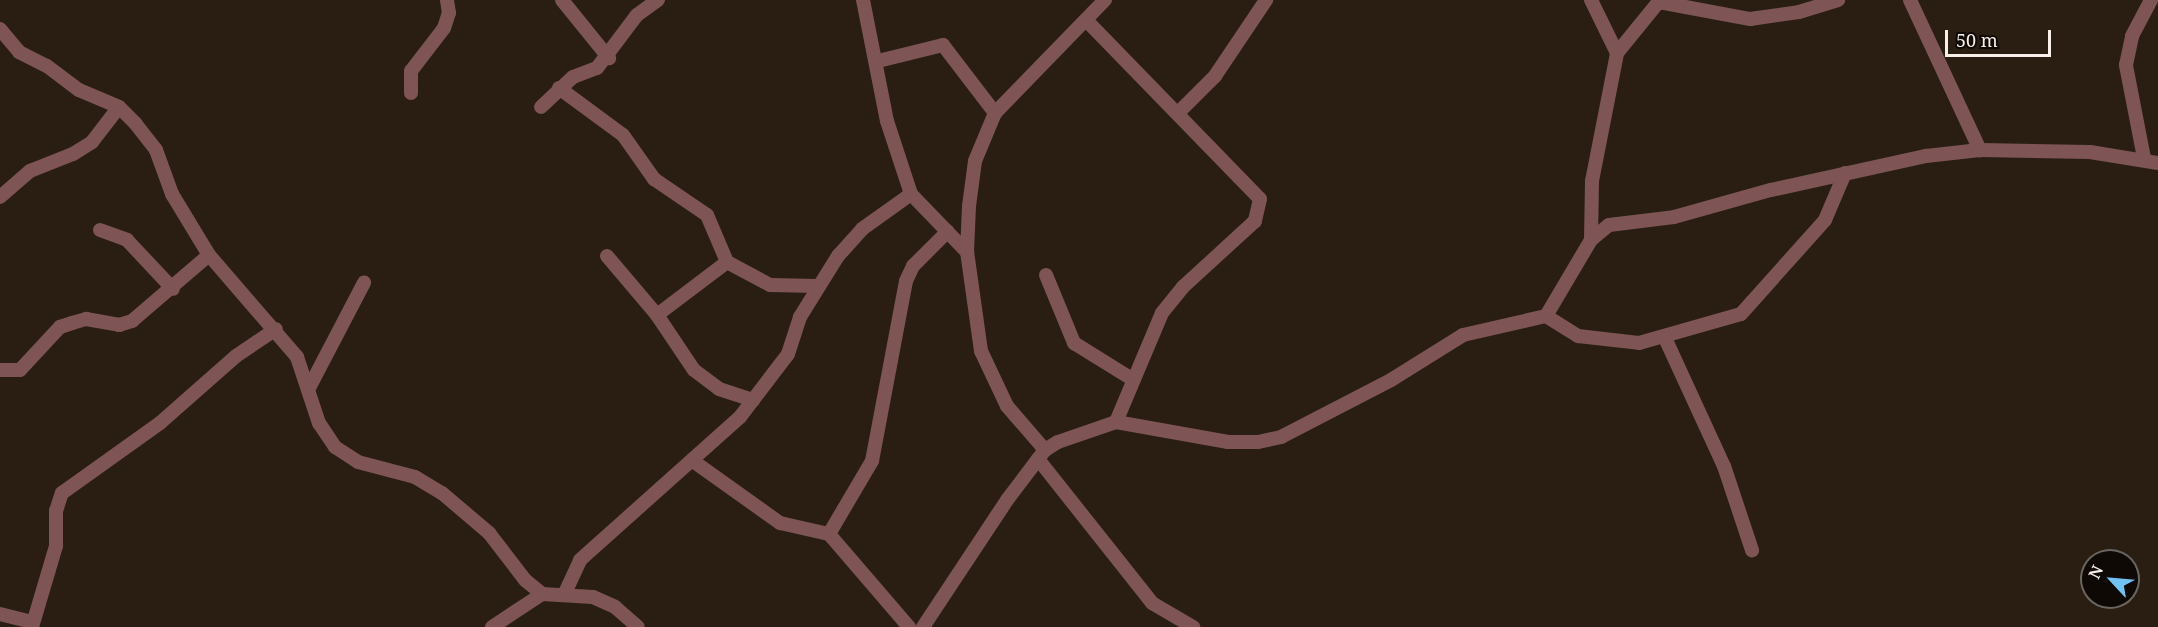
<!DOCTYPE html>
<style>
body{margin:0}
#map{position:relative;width:2158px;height:627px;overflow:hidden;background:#2a1e13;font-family:"Noto Serif",serif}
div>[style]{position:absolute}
.street>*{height:14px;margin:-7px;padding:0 7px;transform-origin:7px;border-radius:7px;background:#7e5554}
span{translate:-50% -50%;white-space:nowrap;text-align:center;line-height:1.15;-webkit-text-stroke:4.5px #0e0905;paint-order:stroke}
.north{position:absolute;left:2080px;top:549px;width:60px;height:60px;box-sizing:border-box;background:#0e0905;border:2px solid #6b6560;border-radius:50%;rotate:296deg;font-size:16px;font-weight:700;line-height:24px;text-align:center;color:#f7efe8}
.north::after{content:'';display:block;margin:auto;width:21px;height:27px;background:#6fc2f4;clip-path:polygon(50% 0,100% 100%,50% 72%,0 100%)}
.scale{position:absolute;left:1945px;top:30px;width:106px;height:27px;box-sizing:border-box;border:3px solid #f7efe8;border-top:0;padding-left:8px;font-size:18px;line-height:21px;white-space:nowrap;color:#f7efe8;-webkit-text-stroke:4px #0e0905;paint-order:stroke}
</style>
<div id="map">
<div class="street">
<i style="left:562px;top:0;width:75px;rotate:51deg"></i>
<i style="left:863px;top:0;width:123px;rotate:78.8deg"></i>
<i style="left:887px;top:121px;width:77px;rotate:71.8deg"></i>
<i style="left:911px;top:194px;width:81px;rotate:46deg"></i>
<i style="left:1591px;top:0;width:59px;rotate:63.9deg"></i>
<i style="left:1910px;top:0;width:166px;rotate:65deg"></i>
<i style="left:1659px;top:2px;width:93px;rotate:10.6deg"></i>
<i style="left:1750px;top:19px;width:49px;rotate:-8.1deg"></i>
<i style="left:1799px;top:12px;width:41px;rotate:-17.1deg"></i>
<i style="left:1087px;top:21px;width:248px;rotate:45.8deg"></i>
<i style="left:1260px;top:199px;width:23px;rotate:103deg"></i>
<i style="left:1255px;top:221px;width:98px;rotate:137.5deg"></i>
<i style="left:1183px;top:287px;width:33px;rotate:129deg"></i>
<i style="left:1162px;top:313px;width:118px;rotate:112.9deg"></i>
<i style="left:0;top:29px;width:30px;rotate:50deg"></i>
<i style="left:19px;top:52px;width:31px;rotate:27deg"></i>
<i style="left:47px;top:66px;width:40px;rotate:37deg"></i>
<i style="left:79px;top:90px;width:43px;rotate:23deg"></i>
<i style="left:119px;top:107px;width:23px;rotate:45deg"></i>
<i style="left:135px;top:123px;width:34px;rotate:52deg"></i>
<i style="left:156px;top:150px;width:47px;rotate:70deg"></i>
<i style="left:172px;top:194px;width:71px;rotate:58.8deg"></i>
<i style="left:209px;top:255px;width:135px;rotate:49.2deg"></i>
<i style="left:297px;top:357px;width:70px;rotate:71.6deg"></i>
<i style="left:319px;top:423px;width:29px;rotate:56deg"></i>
<i style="left:335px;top:447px;width:27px;rotate:33deg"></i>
<i style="left:358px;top:462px;width:59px;rotate:14.7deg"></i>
<i style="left:415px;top:477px;width:31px;rotate:31deg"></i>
<i style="left:442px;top:493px;width:62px;rotate:40.4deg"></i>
<i style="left:489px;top:533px;width:59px;rotate:52.5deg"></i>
<i style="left:525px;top:580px;width:22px;rotate:39deg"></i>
<i style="left:542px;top:594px;width:51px;rotate:3.4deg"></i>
<i style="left:593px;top:597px;width:24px;rotate:24deg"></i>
<i style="left:615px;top:607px;width:30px;rotate:41deg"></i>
<i style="left:878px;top:61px;width:67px;rotate:-13.8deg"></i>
<i style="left:943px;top:45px;width:86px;rotate:52.6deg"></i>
<i style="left:559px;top:88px;width:79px;rotate:36.3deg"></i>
<i style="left:623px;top:135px;width:54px;rotate:54.8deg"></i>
<i style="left:654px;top:179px;width:64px;rotate:34.2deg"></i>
<i style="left:707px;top:215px;width:51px;rotate:66.9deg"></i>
<i style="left:411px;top:93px;width:22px;rotate:-90deg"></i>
<i style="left:411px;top:71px;width:54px;rotate:-52.5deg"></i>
<i style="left:444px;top:28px;width:16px;rotate:-72deg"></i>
<i style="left:449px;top:13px;width:13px;rotate:-99deg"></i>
<i style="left:541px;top:107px;width:44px;rotate:-43.2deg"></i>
<i style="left:573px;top:77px;width:26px;rotate:-21deg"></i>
<i style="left:597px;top:68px;width:66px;rotate:-53deg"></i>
<i style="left:637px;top:15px;width:26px;rotate:-36deg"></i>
<i style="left:1179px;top:112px;width:51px;rotate:-45deg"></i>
<i style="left:1215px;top:76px;width:92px;rotate:-56.1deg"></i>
<i style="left:2144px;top:158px;width:95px;rotate:-101deg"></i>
<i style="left:2126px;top:65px;width:30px;rotate:-78deg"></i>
<i style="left:2132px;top:36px;width:41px;rotate:-62.2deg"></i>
<i style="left:0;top:197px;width:40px;rotate:-41deg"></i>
<i style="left:30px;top:171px;width:46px;rotate:-21.6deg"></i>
<i style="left:73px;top:154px;width:22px;rotate:-32deg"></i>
<i style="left:92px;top:142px;width:44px;rotate:-52.4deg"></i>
<i style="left:100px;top:230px;width:29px;rotate:20deg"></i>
<i style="left:127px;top:240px;width:67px;rotate:46.8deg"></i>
<i style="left:1591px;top:240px;width:59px;rotate:-89deg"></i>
<i style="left:1592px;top:181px;width:130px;rotate:-78.9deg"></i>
<i style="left:1617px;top:53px;width:68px;rotate:-50.9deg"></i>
<i style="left:607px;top:256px;width:77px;rotate:49.7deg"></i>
<i style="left:657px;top:315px;width:66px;rotate:56.1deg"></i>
<i style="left:694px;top:370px;width:31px;rotate:37deg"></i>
<i style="left:719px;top:389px;width:36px;rotate:18deg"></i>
<i style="left:1046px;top:275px;width:74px;rotate:67.6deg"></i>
<i style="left:1074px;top:343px;width:68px;rotate:31.8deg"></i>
<i style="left:657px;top:315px;width:88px;rotate:-37.1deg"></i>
<i style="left:727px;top:262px;width:49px;rotate:28.1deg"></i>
<i style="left:770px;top:285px;width:47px;rotate:1.2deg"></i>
<i style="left:1546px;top:316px;width:38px;rotate:32deg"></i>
<i style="left:1578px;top:336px;width:61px;rotate:6.5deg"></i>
<i style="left:1639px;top:343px;width:106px;rotate:-15.9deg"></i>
<i style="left:1741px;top:314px;width:126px;rotate:-48.2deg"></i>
<i style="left:1825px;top:220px;width:51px;rotate:-66.9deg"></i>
<i style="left:1665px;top:338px;width:141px;rotate:65.3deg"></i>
<i style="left:1724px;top:466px;width:89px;rotate:71.6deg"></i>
<i style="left:0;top:370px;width:20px"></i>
<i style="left:20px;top:370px;width:59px;rotate:-47.1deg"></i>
<i style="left:60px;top:327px;width:13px;rotate:-18deg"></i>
<i style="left:72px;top:323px;width:15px;rotate:-16deg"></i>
<i style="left:86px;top:319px;width:34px;rotate:10deg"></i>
<i style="left:119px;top:325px;width:14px;rotate:-17deg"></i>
<i style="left:132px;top:321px;width:101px;rotate:-40.6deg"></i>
<i style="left:309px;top:388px;width:119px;rotate:-62.4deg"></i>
<i style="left:1045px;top:450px;width:58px;rotate:-130.8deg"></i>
<i style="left:1007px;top:406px;width:61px;rotate:-115.3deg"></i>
<i style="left:981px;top:351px;width:100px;rotate:-98deg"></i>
<i style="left:967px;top:252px;width:46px;rotate:-87.5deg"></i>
<i style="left:969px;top:206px;width:45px;rotate:-82.4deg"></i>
<i style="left:975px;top:161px;width:52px;rotate:-67.4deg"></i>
<i style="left:995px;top:113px;width:158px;rotate:-45.8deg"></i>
<i style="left:1038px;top:459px;width:184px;rotate:51.6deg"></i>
<i style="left:1152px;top:603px;width:48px;rotate:30.3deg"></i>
<i style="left:693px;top:461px;width:107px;rotate:35.5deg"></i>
<i style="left:780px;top:523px;width:50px;rotate:12.7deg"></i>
<i style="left:829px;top:534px;width:123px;rotate:49.3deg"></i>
<i style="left:829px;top:534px;width:85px;rotate:-59.5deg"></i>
<i style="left:872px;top:461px;width:183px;rotate:-79.3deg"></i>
<i style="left:906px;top:281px;width:17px;rotate:-65deg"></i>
<i style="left:913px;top:266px;width:49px;rotate:-45deg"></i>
<i style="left:564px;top:595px;width:38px;rotate:-65deg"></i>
<i style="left:580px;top:560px;width:215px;rotate:-41.8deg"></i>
<i style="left:740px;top:417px;width:79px;rotate:-52.7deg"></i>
<i style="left:788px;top:354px;width:39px;rotate:-72deg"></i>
<i style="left:800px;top:317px;width:72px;rotate:-58.1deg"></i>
<i style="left:838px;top:256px;width:36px;rotate:-48deg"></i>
<i style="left:862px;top:229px;width:60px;rotate:-35.5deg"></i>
<i style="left:0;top:614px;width:33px;rotate:14deg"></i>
<i style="left:32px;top:627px;width:84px;rotate:-73.5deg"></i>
<i style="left:56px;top:546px;width:35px;rotate:-90deg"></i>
<i style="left:56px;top:511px;width:19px;rotate:-72deg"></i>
<i style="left:62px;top:493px;width:120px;rotate:-35.5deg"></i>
<i style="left:160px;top:423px;width:101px;rotate:-41.4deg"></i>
<i style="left:236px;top:356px;width:48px;rotate:-34deg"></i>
<i style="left:492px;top:627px;width:60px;rotate:-33.4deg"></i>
<i style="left:923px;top:627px;width:152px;rotate:-56.5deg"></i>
<i style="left:1007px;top:500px;width:63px;rotate:-52.8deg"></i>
<i style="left:1045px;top:450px;width:15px;rotate:-32deg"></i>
<i style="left:1058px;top:442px;width:61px;rotate:-19deg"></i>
<i style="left:1116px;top:422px;width:114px;rotate:10.1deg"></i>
<i style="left:1228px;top:442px;width:30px"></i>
<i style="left:1258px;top:442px;width:24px;rotate:-12deg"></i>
<i style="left:1281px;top:437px;width:124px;rotate:-27.4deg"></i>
<i style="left:1391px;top:380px;width:85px;rotate:-32deg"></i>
<i style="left:1463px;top:335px;width:85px;rotate:-12.9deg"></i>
<i style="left:1546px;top:316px;width:88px;rotate:-59.4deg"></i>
<i style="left:1591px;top:240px;width:23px;rotate:-40deg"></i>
<i style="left:1609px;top:225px;width:65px;rotate:-7deg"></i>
<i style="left:1674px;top:217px;width:101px;rotate:-15.6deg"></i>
<i style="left:1771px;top:190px;width:159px;rotate:-12.4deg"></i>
<i style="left:1926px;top:156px;width:54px;rotate:-6.3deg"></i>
<i style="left:1980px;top:150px;width:110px;rotate:1deg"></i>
<i style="left:2090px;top:152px;width:69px;rotate:9.2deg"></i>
</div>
<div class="north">N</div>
<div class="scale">50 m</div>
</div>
